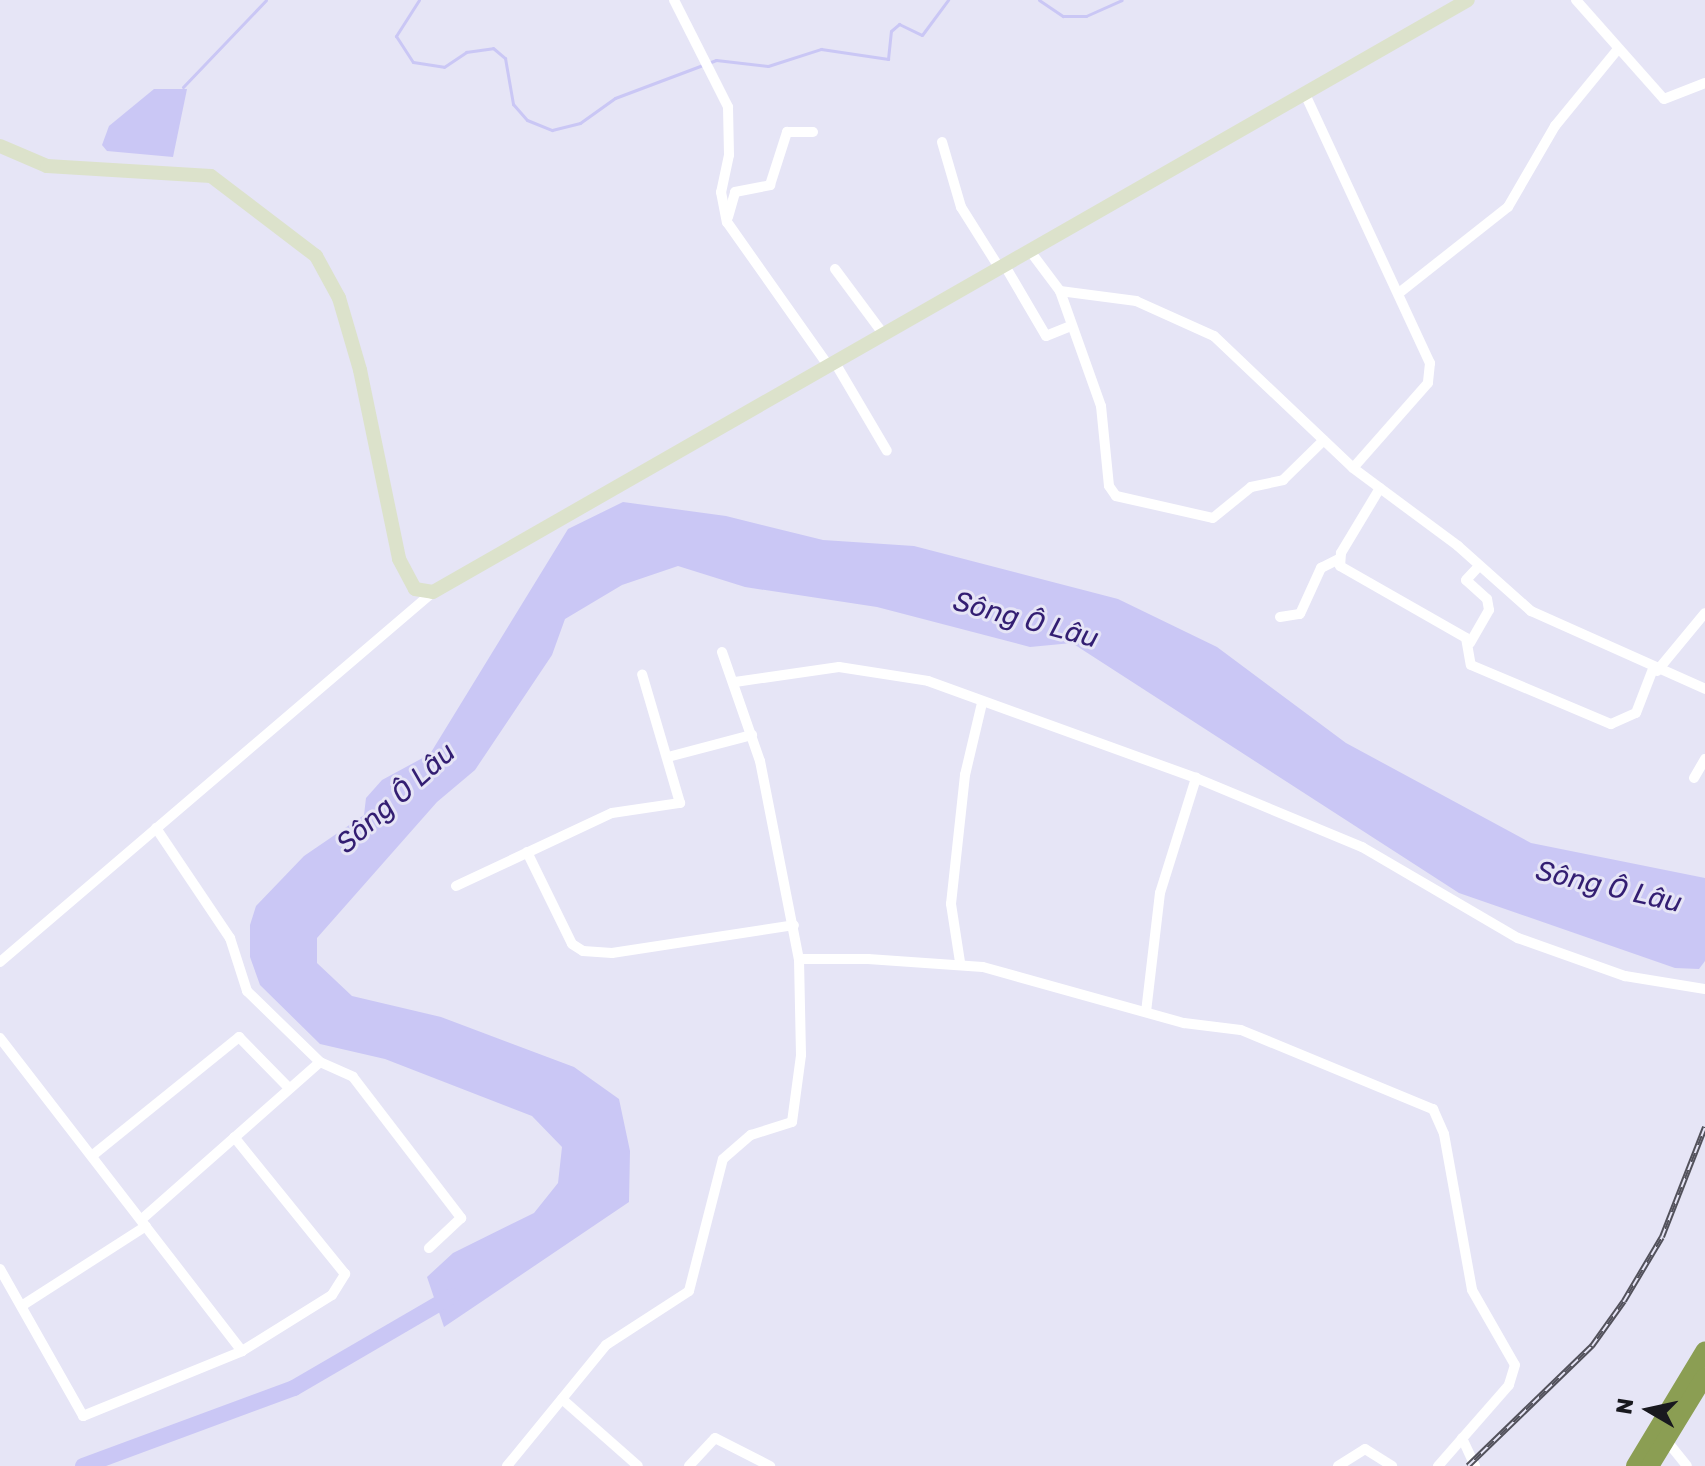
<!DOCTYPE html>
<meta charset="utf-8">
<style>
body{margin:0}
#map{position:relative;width:1705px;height:1466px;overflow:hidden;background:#e6e5f6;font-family:Rubik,sans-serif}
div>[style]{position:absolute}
.water>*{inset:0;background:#cac7f5}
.stream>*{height:3px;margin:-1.5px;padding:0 1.5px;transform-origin:1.5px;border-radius:1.5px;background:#cac7f5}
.river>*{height:16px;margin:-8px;padding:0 8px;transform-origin:8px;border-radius:8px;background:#cac7f5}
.street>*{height:10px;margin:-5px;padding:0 5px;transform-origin:5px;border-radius:5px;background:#fff}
.secondary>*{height:14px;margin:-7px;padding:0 7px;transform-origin:7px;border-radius:7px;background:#dce2cb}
.highway>*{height:18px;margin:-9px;padding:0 9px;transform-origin:9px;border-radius:9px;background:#8b9e53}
.rail>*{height:6px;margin-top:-3px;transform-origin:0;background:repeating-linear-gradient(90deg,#e6e5f6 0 9px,#52515b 0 18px);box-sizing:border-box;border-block:2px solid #52515b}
span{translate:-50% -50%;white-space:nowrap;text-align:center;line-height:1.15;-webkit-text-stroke:6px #e6e5f6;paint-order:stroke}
.water-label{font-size:28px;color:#331e72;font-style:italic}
.north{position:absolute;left:1609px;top:1370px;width:80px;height:80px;-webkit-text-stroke:6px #e6e5f6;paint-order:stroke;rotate:279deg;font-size:22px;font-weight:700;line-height:32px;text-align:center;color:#18181e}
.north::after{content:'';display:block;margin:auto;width:28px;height:36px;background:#18181e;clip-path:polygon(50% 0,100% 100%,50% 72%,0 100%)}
</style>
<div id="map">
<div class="water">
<i style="clip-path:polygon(154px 89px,187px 89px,173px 157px,107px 151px,102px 145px,109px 126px)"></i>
<i style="clip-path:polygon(623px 502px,726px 516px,823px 540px,914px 546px,1118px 599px,1217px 647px,1346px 743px,1531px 843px,1705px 878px,1705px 961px,1699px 969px,1675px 968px,1459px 893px,1072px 643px,1030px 647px,877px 607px,745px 587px,678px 566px,622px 585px,565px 619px,552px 655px,475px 770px,437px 802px,317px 938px,317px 963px,352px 996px,441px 1017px,574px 1067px,619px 1099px,630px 1151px,629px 1202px,444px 1327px,427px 1277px,453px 1253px,534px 1213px,558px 1183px,562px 1147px,532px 1116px,385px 1059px,320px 1044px,260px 985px,250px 957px,250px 925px,256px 906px,304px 856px,364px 815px,366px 798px,382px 780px,430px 754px,568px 529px)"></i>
</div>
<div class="stream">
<i style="left:419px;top:0;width:43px;rotate:122.6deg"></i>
<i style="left:396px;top:36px;width:31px;rotate:57deg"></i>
<i style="left:413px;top:62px;width:31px;rotate:9deg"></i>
<i style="left:444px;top:67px;width:27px;rotate:-34deg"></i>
<i style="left:466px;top:52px;width:27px;rotate:-8deg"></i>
<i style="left:493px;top:48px;width:16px;rotate:40deg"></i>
<i style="left:505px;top:58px;width:47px;rotate:80.1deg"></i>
<i style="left:513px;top:104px;width:21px;rotate:49deg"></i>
<i style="left:527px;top:120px;width:27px;rotate:22deg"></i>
<i style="left:552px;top:130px;width:29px;rotate:-14deg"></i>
<i style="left:580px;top:123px;width:43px;rotate:-35.5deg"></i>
<i style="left:615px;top:98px;width:108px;rotate:-20.6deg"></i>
<i style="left:716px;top:60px;width:52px;rotate:6.6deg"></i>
<i style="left:768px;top:66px;width:56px;rotate:-17.8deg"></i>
<i style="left:821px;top:49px;width:68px;rotate:8.5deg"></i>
<i style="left:888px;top:59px;width:28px;rotate:-84deg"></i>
<i style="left:891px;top:31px;width:11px;rotate:-41deg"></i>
<i style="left:899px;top:24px;width:25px;rotate:26deg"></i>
<i style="left:922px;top:35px;width:44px;rotate:-53.4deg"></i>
<i style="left:1039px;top:0;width:29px;rotate:34deg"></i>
<i style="left:1063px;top:16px;width:23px"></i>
<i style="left:1086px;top:16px;width:39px;rotate:-24deg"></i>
<i style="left:183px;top:87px;width:120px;rotate:-46.3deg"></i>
</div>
<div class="river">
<i style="left:83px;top:1466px;width:225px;rotate:-20.3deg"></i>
<i style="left:294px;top:1388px;width:183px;rotate:-30.2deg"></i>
</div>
<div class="street">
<i style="left:674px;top:0;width:120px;rotate:63.2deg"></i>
<i style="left:728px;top:107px;width:48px;rotate:88.8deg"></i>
<i style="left:729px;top:155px;width:38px;rotate:102deg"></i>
<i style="left:721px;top:192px;width:31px;rotate:79deg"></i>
<i style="left:727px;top:222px;width:175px;rotate:54.8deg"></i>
<i style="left:1576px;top:0;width:132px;rotate:48.4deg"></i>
<i style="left:1664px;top:99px;width:44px;rotate:-21.3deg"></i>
<i style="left:1305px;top:94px;width:297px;rotate:65.1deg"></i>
<i style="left:1430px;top:363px;width:20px;rotate:96deg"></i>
<i style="left:1428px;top:383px;width:113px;rotate:131.4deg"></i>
<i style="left:942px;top:142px;width:68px;rotate:73.7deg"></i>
<i style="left:961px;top:207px;width:73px;rotate:57.8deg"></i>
<i style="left:728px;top:217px;width:26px;rotate:-74deg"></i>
<i style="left:735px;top:192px;width:36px;rotate:-11deg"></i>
<i style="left:770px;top:185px;width:56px;rotate:-72.2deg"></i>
<i style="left:787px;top:132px;width:26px"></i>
<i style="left:1030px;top:251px;width:50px;rotate:53.1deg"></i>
<i style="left:1060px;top:291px;width:77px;rotate:7.5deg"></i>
<i style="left:1136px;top:301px;width:85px;rotate:24.2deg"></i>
<i style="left:1214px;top:336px;width:192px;rotate:43.5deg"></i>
<i style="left:1353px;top:468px;width:131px;rotate:36.6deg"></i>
<i style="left:1458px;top:546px;width:98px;rotate:41.7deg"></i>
<i style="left:1531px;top:611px;width:191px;rotate:24.1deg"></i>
<i style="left:1005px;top:266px;width:81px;rotate:59.6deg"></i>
<i style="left:1046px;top:336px;width:24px;rotate:-22deg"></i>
<i style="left:835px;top:269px;width:77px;rotate:53.4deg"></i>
<i style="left:1060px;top:291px;width:122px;rotate:70.4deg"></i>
<i style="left:1101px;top:406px;width:80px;rotate:84.3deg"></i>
<i style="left:1109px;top:486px;width:12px;rotate:55deg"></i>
<i style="left:1116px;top:496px;width:99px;rotate:12.8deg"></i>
<i style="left:1213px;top:518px;width:49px;rotate:-39.2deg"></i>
<i style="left:1251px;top:487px;width:33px;rotate:-12deg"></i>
<i style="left:1283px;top:480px;width:57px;rotate:-44.3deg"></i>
<i style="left:1399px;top:293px;width:139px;rotate:-38.3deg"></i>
<i style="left:1508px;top:207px;width:94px;rotate:-59.9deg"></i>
<i style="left:1555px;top:126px;width:99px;rotate:-50.7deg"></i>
<i style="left:834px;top:361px;width:104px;rotate:59.5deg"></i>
<i style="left:1380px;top:488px;width:76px;rotate:121deg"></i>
<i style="left:1341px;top:553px;width:13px;rotate:94deg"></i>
<i style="left:1340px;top:566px;width:145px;rotate:29.7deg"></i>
<i style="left:1466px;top:638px;width:27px;rotate:80deg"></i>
<i style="left:1471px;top:665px;width:152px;rotate:22.9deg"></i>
<i style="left:1611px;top:724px;width:27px;rotate:-24deg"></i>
<i style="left:1636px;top:713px;width:47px;rotate:-68.9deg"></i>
<i style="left:1280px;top:617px;width:20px;rotate:-9deg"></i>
<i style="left:1300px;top:614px;width:51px;rotate:-65.5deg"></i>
<i style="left:1321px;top:568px;width:20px;rotate:-27deg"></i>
<i style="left:1470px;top:643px;width:38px;rotate:-60deg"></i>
<i style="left:1489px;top:610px;width:11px;rotate:-100deg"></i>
<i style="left:1487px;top:599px;width:28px;rotate:-138deg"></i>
<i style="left:1466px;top:580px;width:19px;rotate:-47deg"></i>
<i style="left:722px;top:652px;width:115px;rotate:70.8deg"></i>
<i style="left:760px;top:761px;width:202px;rotate:78.9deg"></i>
<i style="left:1657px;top:671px;width:75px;rotate:-50.4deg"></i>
<i style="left:735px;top:682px;width:105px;rotate:-8.2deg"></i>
<i style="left:839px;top:667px;width:90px;rotate:8.9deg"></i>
<i style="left:928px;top:681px;width:285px;rotate:19.9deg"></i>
<i style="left:1196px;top:778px;width:180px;rotate:22.6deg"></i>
<i style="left:1362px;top:847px;width:181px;rotate:30.3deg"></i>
<i style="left:1518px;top:938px;width:114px;rotate:19.6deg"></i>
<i style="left:1625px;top:976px;width:81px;rotate:9.2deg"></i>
<i style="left:668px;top:757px;width:87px;rotate:-14.7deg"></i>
<i style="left:1694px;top:778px;width:22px;rotate:-60deg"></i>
<i style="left:156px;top:828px;width:133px;rotate:56.1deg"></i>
<i style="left:230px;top:938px;width:56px;rotate:72.2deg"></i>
<i style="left:247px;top:991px;width:102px;rotate:44.2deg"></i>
<i style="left:527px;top:852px;width:102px;rotate:63.9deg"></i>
<i style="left:572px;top:944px;width:13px;rotate:32deg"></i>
<i style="left:583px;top:951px;width:29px;rotate:4deg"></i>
<i style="left:612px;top:953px;width:184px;rotate:-8.7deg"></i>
<i style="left:456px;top:886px;width:172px;rotate:-25.1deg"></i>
<i style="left:612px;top:813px;width:69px;rotate:-8.4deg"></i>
<i style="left:680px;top:803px;width:134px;rotate:-106.4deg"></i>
<i style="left:0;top:962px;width:570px;rotate:-40.51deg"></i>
<i style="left:960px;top:962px;width:59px;rotate:-98.8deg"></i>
<i style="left:951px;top:904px;width:130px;rotate:-83.8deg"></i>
<i style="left:965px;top:775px;width:74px;rotate:-76.7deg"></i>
<i style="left:1146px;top:1012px;width:120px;rotate:-83.3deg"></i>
<i style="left:1160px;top:893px;width:121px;rotate:-72.6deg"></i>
<i style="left:0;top:1038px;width:396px;rotate:52.3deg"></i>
<i style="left:93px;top:1155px;width:188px;rotate:-38.9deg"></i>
<i style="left:239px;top:1037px;width:71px;rotate:45.6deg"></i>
<i style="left:142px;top:1219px;width:237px;rotate:-41.4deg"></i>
<i style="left:320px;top:1062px;width:36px;rotate:24deg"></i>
<i style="left:353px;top:1077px;width:178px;rotate:52.5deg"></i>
<i style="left:461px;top:1218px;width:44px;rotate:136.8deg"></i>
<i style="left:0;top:1269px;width:169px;rotate:60.5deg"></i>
<i style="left:83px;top:1416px;width:172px;rotate:-22.2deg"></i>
<i style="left:242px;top:1351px;width:106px;rotate:-31.9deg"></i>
<i style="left:332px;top:1295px;width:25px;rotate:-58deg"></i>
<i style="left:345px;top:1274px;width:176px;rotate:-129deg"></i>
<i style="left:23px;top:1305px;width:146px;rotate:-32.7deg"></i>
<i style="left:562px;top:1399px;width:101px;rotate:41.4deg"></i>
<i style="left:1462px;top:1438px;width:31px;rotate:65deg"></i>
<i style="left:1666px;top:1440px;width:33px;rotate:51deg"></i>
<i style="left:507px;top:1466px;width:156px;rotate:-50.7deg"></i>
<i style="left:606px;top:1345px;width:99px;rotate:-33deg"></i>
<i style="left:689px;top:1291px;width:136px;rotate:-75.6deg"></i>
<i style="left:723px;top:1159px;width:37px;rotate:-41deg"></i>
<i style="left:751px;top:1135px;width:43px;rotate:-17.6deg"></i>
<i style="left:792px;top:1122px;width:68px;rotate:-82.3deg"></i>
<i style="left:801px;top:1055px;width:96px;rotate:-91.2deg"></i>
<i style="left:799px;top:959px;width:69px"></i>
<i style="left:868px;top:959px;width:115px;rotate:4deg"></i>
<i style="left:983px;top:967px;width:209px;rotate:15.6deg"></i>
<i style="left:1184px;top:1023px;width:57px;rotate:7deg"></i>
<i style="left:1241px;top:1030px;width:208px;rotate:22.4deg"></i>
<i style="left:1433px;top:1109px;width:27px;rotate:66deg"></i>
<i style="left:1444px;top:1134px;width:158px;rotate:79.8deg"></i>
<i style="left:1472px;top:1290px;width:86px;rotate:60.2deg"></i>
<i style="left:1515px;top:1365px;width:21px;rotate:107deg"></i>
<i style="left:1509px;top:1385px;width:108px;rotate:131.2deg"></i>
<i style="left:689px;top:1466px;width:38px;rotate:-47deg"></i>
<i style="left:715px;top:1438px;width:62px;rotate:27deg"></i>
<i style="left:1338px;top:1466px;width:32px;rotate:-32deg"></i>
<i style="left:1365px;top:1449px;width:32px;rotate:32deg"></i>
</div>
<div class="secondary">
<i style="left:0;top:146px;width:51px;rotate:23.1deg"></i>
<i style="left:47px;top:166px;width:164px;rotate:3.5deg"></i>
<i style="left:211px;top:176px;width:132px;rotate:37.3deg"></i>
<i style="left:316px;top:256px;width:48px;rotate:61.3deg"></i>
<i style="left:339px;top:298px;width:75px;rotate:73.7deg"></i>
<i style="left:360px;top:370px;width:193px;rotate:78.3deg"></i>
<i style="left:399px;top:559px;width:34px;rotate:62deg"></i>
<i style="left:415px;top:589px;width:18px;rotate:9deg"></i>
<i style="left:433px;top:592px;width:1192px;rotate:-29.77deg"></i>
</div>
<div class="highway">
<i style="left:1635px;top:1466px;width:135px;rotate:-58.9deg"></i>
<i style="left:1650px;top:1466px;width:105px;rotate:-58.6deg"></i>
</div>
<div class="rail">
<i style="left:1468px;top:1466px;width:173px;rotate:-44.1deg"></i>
<i style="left:1592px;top:1346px;width:55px;rotate:-54.6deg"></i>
<i style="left:1624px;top:1301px;width:74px;rotate:-59.3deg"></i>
<i style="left:1662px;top:1237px;width:118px;rotate:-68.6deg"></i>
</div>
<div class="water-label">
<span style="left:1026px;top:620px;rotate:15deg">Sông Ô Lâu</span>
<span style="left:396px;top:798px;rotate:-42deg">Sông Ô Lâu</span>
<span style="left:1609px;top:887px;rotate:13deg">Sông Ô Lâu</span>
</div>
<div class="north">N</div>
</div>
